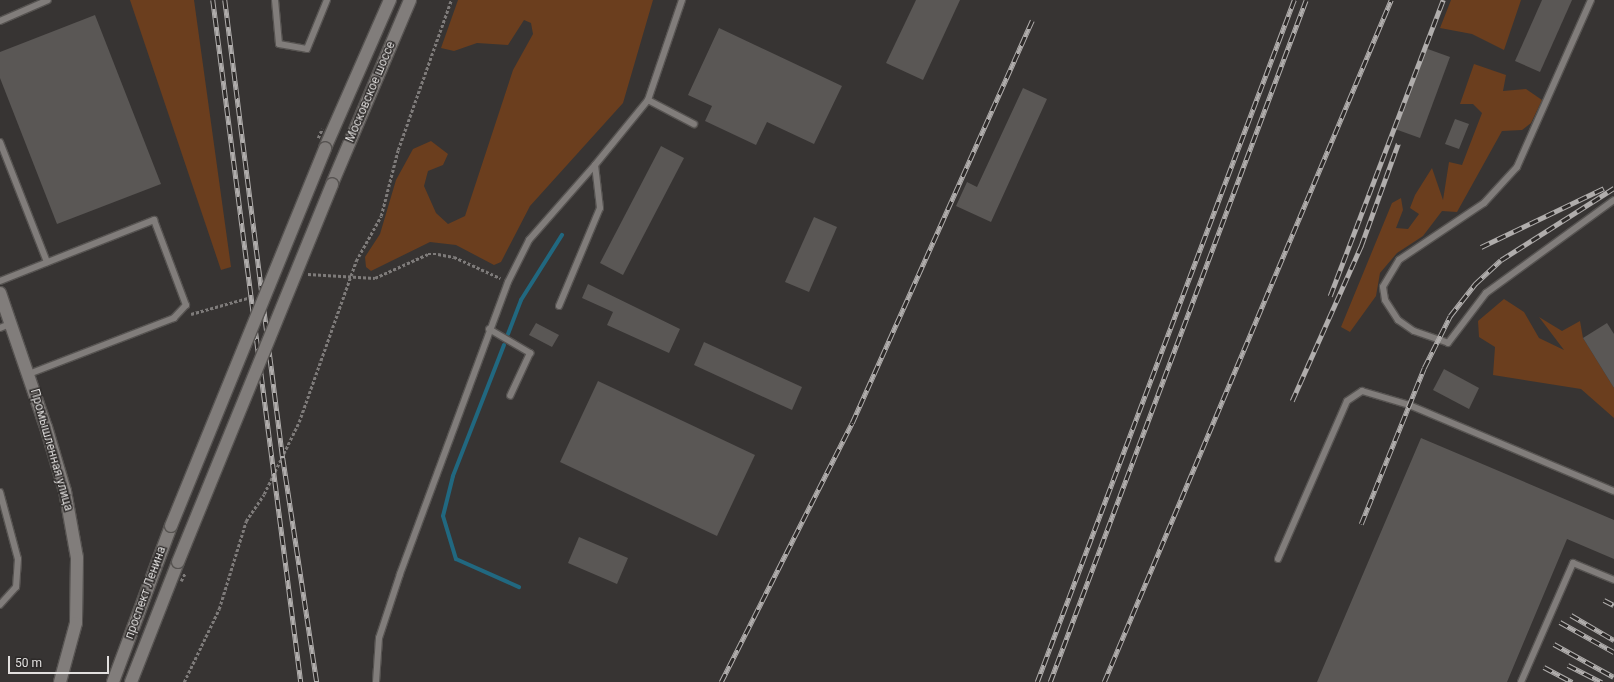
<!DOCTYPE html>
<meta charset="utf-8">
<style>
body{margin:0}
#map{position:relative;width:1614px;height:682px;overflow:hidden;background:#373433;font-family:Roboto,sans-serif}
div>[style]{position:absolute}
.green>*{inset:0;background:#6b3e1e}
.stream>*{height:4px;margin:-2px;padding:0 2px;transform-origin:2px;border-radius:2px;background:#216880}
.building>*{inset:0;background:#5a5755}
.path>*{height:2.5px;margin-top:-1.25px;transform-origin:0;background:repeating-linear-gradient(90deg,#7e7b7a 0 3px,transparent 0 5px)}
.roads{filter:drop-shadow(1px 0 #565351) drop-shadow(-1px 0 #565351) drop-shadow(0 1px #565351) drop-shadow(0 -1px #565351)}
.service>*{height:6px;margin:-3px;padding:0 3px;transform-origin:3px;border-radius:3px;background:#817d7b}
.minor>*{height:12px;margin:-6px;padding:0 6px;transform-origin:6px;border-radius:6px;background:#817d7b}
.secondary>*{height:12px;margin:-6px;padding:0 6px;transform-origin:6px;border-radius:6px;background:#817d7b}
.rail>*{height:4.5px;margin-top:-2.25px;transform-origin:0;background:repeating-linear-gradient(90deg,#2d2a29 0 9px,#b0adac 0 18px);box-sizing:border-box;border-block:1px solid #b0adac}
.path-bridge>*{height:2.5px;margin-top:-1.25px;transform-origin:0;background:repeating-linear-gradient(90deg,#7e7b7a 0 3px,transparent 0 5px)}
.bridges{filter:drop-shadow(1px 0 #565351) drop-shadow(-1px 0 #565351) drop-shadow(0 1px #565351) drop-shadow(0 -1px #565351)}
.secondary-bridge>*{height:12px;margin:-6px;padding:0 6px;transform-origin:6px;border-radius:6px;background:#817d7b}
span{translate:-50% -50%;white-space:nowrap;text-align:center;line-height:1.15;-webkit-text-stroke:3px #2d2a29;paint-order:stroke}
.street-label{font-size:12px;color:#e2e0df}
.scale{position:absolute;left:8px;top:656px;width:101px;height:18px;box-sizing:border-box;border:2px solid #e2e0df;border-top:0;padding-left:5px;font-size:12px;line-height:14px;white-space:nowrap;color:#e2e0df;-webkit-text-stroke:3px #2d2a29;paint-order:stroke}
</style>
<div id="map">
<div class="green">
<i style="clip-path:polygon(130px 0,194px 0,231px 267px,221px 270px)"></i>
<i style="clip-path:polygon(458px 0,653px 0,623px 103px,530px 206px,501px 262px,494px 265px,456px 245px,430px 242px,371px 271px,366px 267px,365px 257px,380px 234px,396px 180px,413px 149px,431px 141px,448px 154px,443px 165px,428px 171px,424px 186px,436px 213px,448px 224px,465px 216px,513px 70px,533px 34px,531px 23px,524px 20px,508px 45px,477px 43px,454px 51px,441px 48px)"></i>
<i style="clip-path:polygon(1451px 0,1521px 0,1504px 50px,1472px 34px,1440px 28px)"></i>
<i style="clip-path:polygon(1474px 64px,1506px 75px,1503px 91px,1526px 89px,1542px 100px,1531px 123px,1522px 130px,1502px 131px,1457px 212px,1442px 211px,1423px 236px,1397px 253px,1380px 273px,1376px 296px,1350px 332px,1341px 327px,1392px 203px,1401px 198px,1403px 210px,1396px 228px,1408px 229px,1419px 214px,1410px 208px,1415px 195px,1432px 168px,1443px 200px,1449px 162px,1462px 165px,1482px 113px,1473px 104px,1460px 104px)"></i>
<i style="clip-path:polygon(1504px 299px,1524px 312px,1539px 338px,1564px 350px,1539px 317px,1562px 331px,1580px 321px,1583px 338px,1614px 388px,1614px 418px,1581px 389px,1493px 375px,1495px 347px,1479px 337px,1478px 321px)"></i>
</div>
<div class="stream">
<i style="left:508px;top:334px;width:36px;rotate:-69deg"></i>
<i style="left:521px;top:300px;width:77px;rotate:-57.8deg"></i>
<i style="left:504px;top:345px;width:141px;rotate:111.3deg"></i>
<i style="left:453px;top:476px;width:41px;rotate:104deg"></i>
<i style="left:443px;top:516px;width:45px;rotate:73.2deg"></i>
<i style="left:456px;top:559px;width:69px;rotate:24deg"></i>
</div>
<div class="building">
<i style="clip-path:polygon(916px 0,960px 0,923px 80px,886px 63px)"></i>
<i style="clip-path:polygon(1542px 0,1572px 0,1540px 72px,1515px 61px)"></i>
<i style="clip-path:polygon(95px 15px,161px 184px,57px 224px,0 78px,0 52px)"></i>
<i style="clip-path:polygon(719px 28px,842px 86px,814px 144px,767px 122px,756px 145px,705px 121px,712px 106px,688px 95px)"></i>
<i style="clip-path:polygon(1425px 48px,1450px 57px,1420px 138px,1395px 129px)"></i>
<i style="clip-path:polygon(1023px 88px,1047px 99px,991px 222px,956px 206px,967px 182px,977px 187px)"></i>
<i style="clip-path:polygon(1455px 119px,1469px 124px,1459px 149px,1445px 144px)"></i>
<i style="clip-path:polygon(661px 146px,684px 158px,623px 275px,600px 263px)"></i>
<i style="clip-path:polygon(814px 217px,837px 227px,809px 292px,785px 282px)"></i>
<i style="clip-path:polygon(588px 284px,680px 329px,669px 353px,607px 325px,613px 312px,582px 298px)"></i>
<i style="clip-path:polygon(536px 323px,559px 335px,552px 347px,529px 335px)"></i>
<i style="clip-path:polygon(1607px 323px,1614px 334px,1614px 388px,1583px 338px)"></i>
<i style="clip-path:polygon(704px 342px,802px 387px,792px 410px,694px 365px)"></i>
<i style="clip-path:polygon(1444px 369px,1479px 388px,1469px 409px,1433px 390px)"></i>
<i style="clip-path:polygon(598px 381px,755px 455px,717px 536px,560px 462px)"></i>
<i style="clip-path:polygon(1421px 438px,1614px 520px,1614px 559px,1567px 539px,1507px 682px,1317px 682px)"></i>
<i style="clip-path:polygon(579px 537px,628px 558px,617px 584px,568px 563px)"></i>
</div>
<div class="path">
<i style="left:308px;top:274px;width:67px;rotate:3.4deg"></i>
<i style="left:375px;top:278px;width:58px;rotate:-24.4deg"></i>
<i style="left:428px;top:254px;width:10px"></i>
<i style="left:438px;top:254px;width:16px;rotate:11deg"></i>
<i style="left:454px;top:257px;width:51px;rotate:24.5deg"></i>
<i style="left:191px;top:314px;width:62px;rotate:-15.8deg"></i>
<i style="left:184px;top:682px;width:81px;rotate:-64.4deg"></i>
<i style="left:219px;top:609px;width:92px;rotate:-72.9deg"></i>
<i style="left:246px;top:521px;width:32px;rotate:-56deg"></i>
<i style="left:264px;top:494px;width:80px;rotate:-64.1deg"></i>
<i style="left:299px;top:422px;width:171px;rotate:-70.5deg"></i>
<i style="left:356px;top:261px;width:51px;rotate:-60.9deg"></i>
<i style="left:381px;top:216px;width:68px;rotate:-75.6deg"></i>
<i style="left:398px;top:150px;width:159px;rotate:-70.5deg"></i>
</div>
<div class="roads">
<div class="service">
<i style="left:275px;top:0;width:44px;rotate:84.8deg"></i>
<i style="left:279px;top:44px;width:28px;rotate:10deg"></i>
<i style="left:307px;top:49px;width:53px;rotate:-67.8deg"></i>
<i style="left:1591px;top:0;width:183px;rotate:113.9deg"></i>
<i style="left:1517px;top:167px;width:49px;rotate:132.5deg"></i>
<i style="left:1484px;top:203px;width:102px;rotate:146.2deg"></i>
<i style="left:1399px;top:260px;width:31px;rotate:121deg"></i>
<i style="left:1383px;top:287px;width:13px;rotate:81deg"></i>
<i style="left:1385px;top:300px;width:24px;rotate:57deg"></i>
<i style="left:1398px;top:320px;width:19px;rotate:35deg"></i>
<i style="left:1414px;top:331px;width:36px;rotate:19deg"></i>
<i style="left:1448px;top:343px;width:63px;rotate:-52.8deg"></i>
<i style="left:1486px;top:293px;width:158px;rotate:-36deg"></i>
<i style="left:0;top:21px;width:52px;rotate:-23.6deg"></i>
<i style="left:648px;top:100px;width:52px;rotate:27.6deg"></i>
<i style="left:0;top:142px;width:129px;rotate:68.6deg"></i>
<i style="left:0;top:281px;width:166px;rotate:-21.6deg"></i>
<i style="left:154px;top:220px;width:91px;rotate:69.4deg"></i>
<i style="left:186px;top:305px;width:18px;rotate:133deg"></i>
<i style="left:174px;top:318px;width:155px;rotate:158.9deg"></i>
<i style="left:559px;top:306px;width:106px;rotate:-67.3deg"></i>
<i style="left:600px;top:208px;width:43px;rotate:-96.6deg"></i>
<i style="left:595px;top:165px;width:84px;rotate:-50.8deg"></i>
<i style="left:648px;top:100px;width:106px;rotate:-71.2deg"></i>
<i style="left:0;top:328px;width:13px;rotate:-23deg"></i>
<i style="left:489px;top:329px;width:48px;rotate:30.3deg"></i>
<i style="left:530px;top:353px;width:47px;rotate:114.9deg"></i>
<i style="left:0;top:492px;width:69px;rotate:75deg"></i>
<i style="left:18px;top:559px;width:28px;rotate:94deg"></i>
<i style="left:16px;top:587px;width:24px;rotate:132deg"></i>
<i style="left:1278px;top:559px;width:172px;rotate:-66.4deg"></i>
<i style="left:1347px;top:401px;width:18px;rotate:-34deg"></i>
<i style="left:1362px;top:391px;width:49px;rotate:16.6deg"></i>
<i style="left:1409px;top:405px;width:222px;rotate:22.8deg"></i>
<i style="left:376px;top:682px;width:44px;rotate:-86.1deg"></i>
<i style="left:379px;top:638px;width:67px;rotate:-71.8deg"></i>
<i style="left:400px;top:574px;width:311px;rotate:-69.7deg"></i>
<i style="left:508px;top:282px;width:47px;rotate:-63.4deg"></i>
<i style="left:529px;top:240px;width:100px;rotate:-48.7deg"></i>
<i style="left:1521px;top:682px;width:130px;rotate:-66.4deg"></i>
<i style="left:1573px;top:563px;width:44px;rotate:22.5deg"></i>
</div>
<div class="minor">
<i style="left:0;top:293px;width:142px;rotate:71.1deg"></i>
<i style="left:46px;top:427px;width:67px;rotate:73.5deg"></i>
<i style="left:65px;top:491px;width:68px;rotate:79.8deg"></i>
<i style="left:77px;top:558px;width:65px;rotate:90.9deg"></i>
<i style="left:76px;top:623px;width:61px;rotate:105.2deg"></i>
</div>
<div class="secondary">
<i style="left:325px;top:148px;width:162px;rotate:-66.3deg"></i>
<i style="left:332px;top:184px;width:200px;rotate:-67deg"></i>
<i style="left:113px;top:682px;width:166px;rotate:-69.6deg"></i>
<i style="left:131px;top:682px;width:129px;rotate:-68.6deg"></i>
</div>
</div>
<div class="rail">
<i style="left:213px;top:0;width:688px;rotate:82.65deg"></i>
<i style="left:225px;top:0;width:462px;rotate:82.8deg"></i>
<i style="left:283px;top:458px;width:227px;rotate:81.4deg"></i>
<i style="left:1481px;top:247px;width:136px;rotate:-25.6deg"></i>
<i style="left:1330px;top:296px;width:317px;rotate:-69.1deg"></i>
<i style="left:1292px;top:401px;width:170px;rotate:-66deg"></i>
<i style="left:1361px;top:246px;width:109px;rotate:-70.1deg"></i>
<i style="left:1361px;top:524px;width:168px;rotate:-68deg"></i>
<i style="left:1424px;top:368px;width:58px;rotate:-63.4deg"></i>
<i style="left:1450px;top:316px;width:41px;rotate:-52deg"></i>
<i style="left:1475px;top:284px;width:35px;rotate:-43deg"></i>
<i style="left:1501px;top:260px;width:134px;rotate:-32.5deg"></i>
<i style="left:1604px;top:600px;width:11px;rotate:27deg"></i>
<i style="left:1571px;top:615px;width:50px;rotate:30.2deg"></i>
<i style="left:1560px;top:622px;width:62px;rotate:29.1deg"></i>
<i style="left:1554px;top:644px;width:68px;rotate:28.8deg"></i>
<i style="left:1568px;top:665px;width:38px;rotate:27deg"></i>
<i style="left:1544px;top:667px;width:32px;rotate:28deg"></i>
<i style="left:721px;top:682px;width:290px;rotate:-63.2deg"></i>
<i style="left:852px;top:423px;width:441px;rotate:-65.9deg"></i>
<i style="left:1037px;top:682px;width:729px;rotate:-69.35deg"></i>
<i style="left:1050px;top:682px;width:728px;rotate:-69.43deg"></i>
<i style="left:1104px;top:682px;width:740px;rotate:-67.18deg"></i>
</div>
<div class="path-bridge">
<i style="left:318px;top:138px;width:10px;rotate:-66deg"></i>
<i style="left:181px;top:581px;width:9px;rotate:-63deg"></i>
</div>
<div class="bridges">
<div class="secondary-bridge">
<i style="left:171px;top:526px;width:408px;rotate:-67.8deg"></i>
<i style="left:178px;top:562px;width:408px;rotate:-67.8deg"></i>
</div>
</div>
<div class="street-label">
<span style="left:371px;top:92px;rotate:-67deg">Московское шоссе</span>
<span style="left:51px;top:450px;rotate:74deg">Промышленная улица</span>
<span style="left:146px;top:593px;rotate:-70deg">проспект Ленина</span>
</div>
<div class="scale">50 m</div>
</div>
